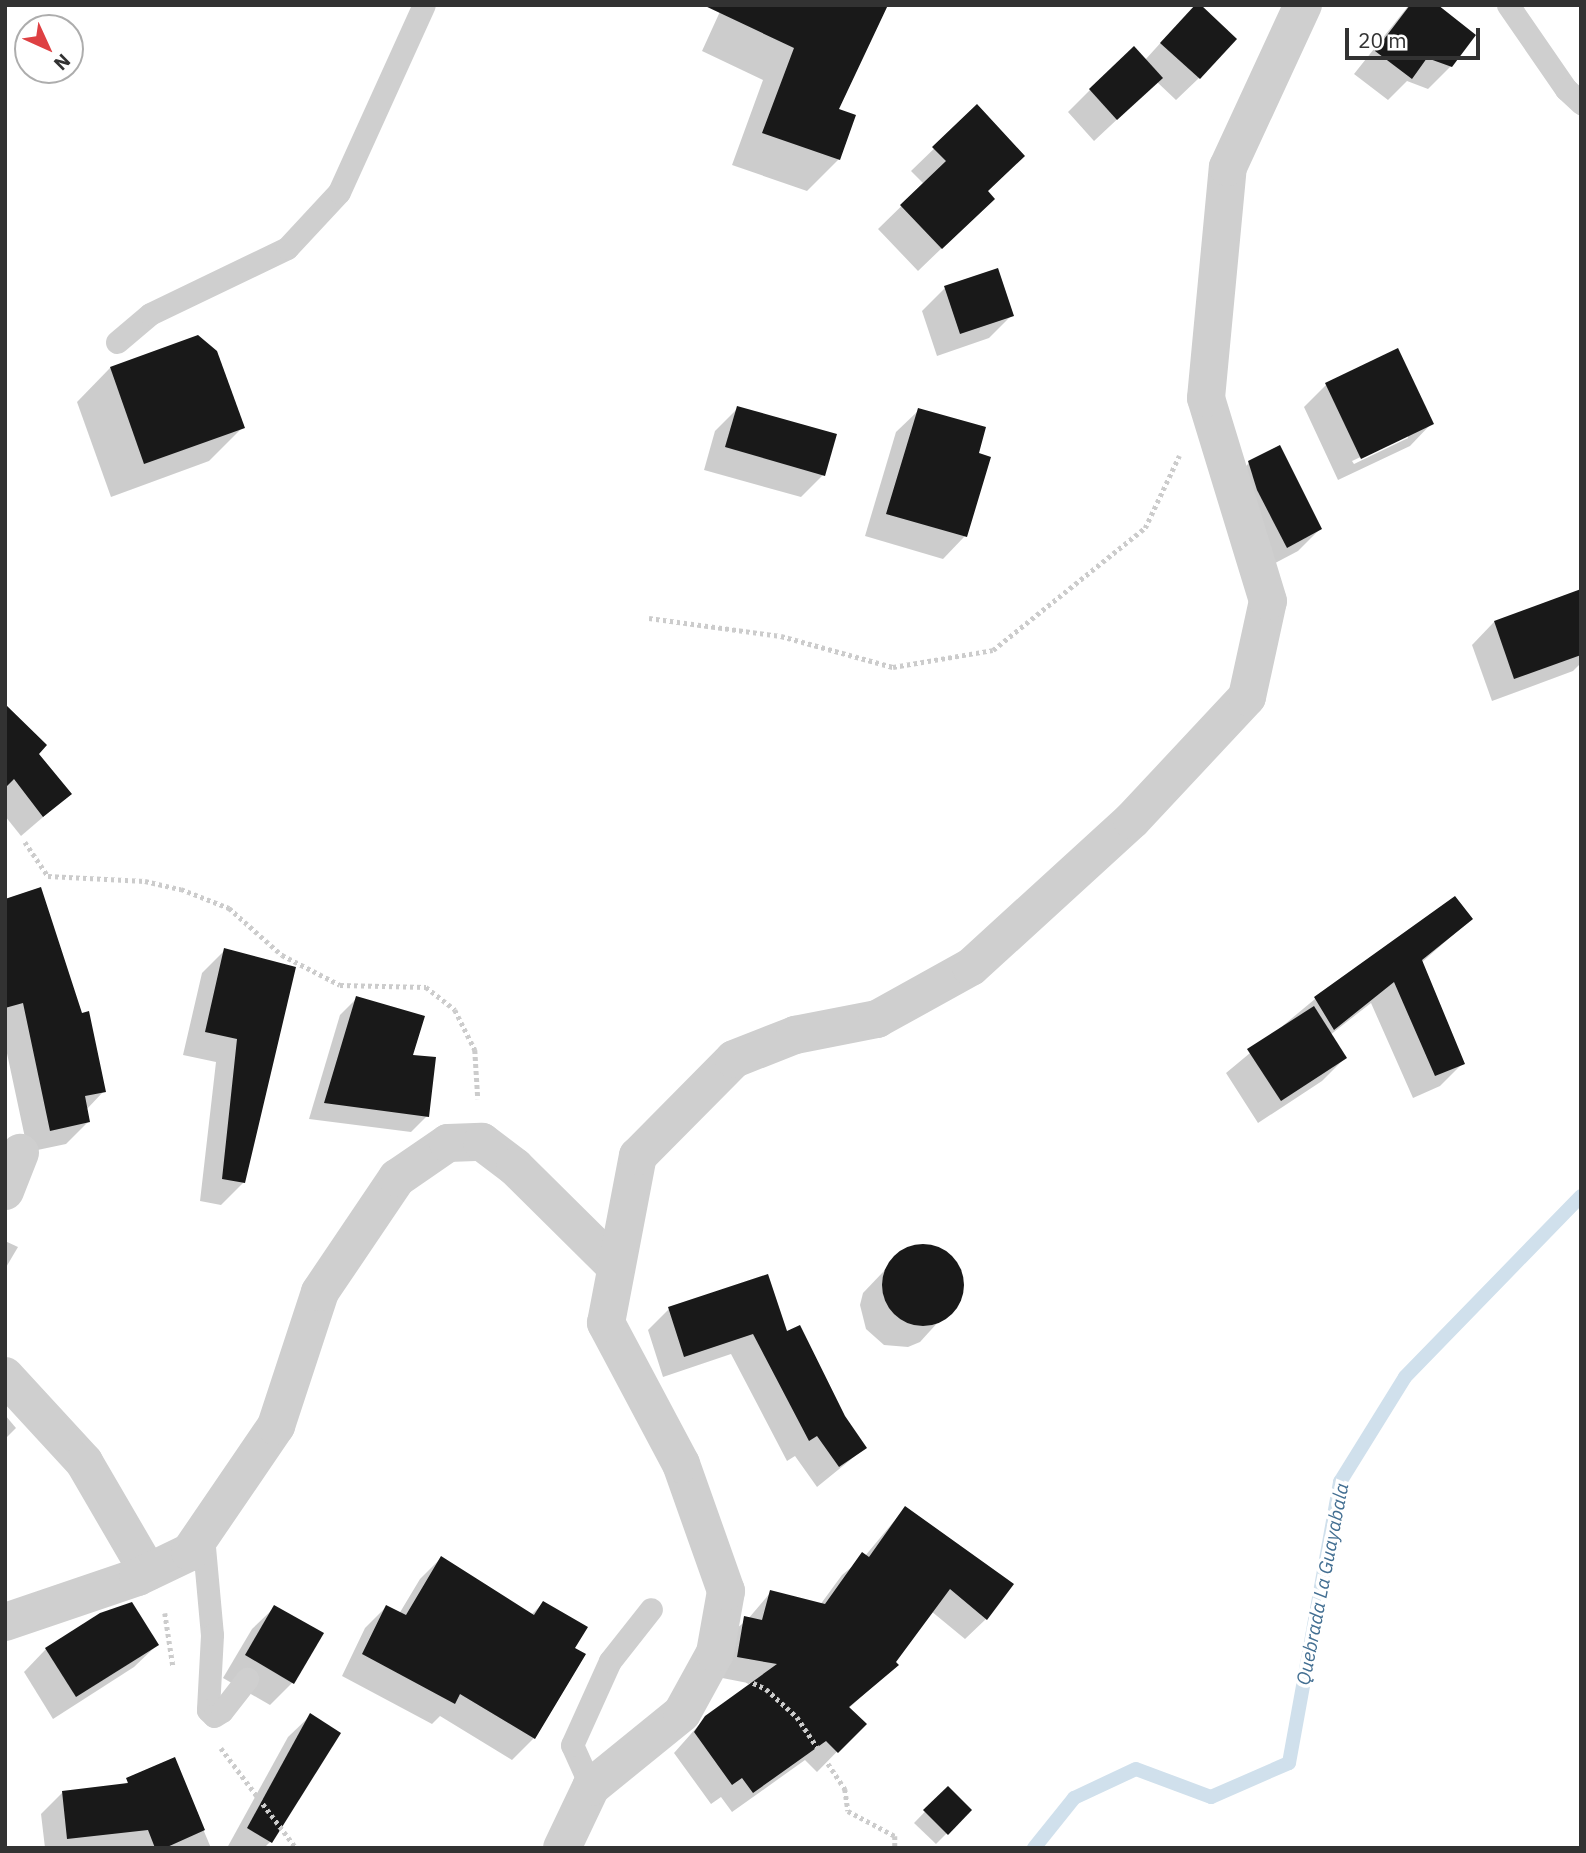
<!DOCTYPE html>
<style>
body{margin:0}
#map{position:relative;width:1586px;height:1853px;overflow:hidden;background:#fff;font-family:"IBM Plex Sans",sans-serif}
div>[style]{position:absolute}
.shadow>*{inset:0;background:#0003}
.stream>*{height:14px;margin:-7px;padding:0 7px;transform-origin:7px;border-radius:7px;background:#d0e0ec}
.building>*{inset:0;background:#191919}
.round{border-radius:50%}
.path>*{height:4.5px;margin-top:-2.25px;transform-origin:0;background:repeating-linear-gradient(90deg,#ccc 0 3.5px,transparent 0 7px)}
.lane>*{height:23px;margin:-11.5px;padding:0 11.5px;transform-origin:11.5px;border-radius:11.5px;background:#cfcfcf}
.street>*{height:38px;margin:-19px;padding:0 19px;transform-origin:19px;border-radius:19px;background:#cfcfcf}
span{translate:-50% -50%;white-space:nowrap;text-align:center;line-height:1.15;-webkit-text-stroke:7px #fff;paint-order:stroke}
.water-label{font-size:19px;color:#436f92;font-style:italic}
.frame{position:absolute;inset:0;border:7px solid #323232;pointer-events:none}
.north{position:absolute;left:14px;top:14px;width:70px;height:70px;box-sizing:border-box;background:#fff;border:2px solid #adadad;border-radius:50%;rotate:135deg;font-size:19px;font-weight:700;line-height:28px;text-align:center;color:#323232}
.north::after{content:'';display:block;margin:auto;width:24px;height:32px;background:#de4043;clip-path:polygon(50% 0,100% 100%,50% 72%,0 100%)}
.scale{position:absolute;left:1345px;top:28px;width:135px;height:32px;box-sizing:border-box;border:4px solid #323232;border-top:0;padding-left:9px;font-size:21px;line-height:24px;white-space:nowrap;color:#323232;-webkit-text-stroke:5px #fff;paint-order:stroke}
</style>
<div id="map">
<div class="shadow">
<i style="clip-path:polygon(723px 5px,880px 5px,837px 110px,839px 159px,807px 191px,732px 165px,763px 80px,702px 51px)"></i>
<i style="clip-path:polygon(1409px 5px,1435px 5px,1451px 66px,1428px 89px,1407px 81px,1388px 100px,1354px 74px)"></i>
<i style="clip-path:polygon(1175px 27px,1199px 78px,1176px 100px,1157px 82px,1094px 141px,1068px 112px,1090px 90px,1145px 60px)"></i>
<i style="clip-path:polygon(977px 107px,986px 192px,970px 221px,918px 271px,878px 229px,924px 184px,911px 171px)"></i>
<i style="clip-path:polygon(945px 288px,1012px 315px,989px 338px,937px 356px,922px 311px)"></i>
<i style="clip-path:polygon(110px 368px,243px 427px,209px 461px,111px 497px,77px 402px)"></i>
<i style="clip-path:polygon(evenodd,1326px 385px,1432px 423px,1410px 446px,1338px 480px,1304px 407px,1326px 385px,1408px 435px,1408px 438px,1354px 464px,1352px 461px,1408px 435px)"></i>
<i style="clip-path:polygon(738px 408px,823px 475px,801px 497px,704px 470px,715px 431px)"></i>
<i style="clip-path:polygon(919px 410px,976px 455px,965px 536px,943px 559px,865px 536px,896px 432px)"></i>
<i style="clip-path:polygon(1249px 463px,1320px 529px,1298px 551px,1264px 569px,1227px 486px)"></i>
<i style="clip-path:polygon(1581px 607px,1581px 663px,1573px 671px,1492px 701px,1472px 645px,1494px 622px)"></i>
<i style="clip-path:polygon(5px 723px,70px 794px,21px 836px,5px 816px)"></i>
<i style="clip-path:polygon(1454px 898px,1471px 919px,1421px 963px,1463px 1063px,1440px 1086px,1413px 1098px,1371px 1003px,1330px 1035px,1345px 1058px,1322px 1081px,1258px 1123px,1226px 1073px,1315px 999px)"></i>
<i style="clip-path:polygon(5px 901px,104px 1091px,86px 1110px,88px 1122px,66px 1144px,28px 1152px,5px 1044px)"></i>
<i style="clip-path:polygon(225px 950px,294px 968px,244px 1182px,221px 1205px,200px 1201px,216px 1062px,183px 1055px,202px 973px)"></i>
<i style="clip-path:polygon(357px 998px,411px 1056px,427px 1116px,411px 1132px,309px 1119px,340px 1015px)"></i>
<i style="clip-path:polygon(5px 1241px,18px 1247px,5px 1269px)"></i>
<i style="clip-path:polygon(917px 1246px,943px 1251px,960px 1272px,960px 1298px,920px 1342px,908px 1347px,884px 1345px,866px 1329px,860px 1305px,863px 1293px,904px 1250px)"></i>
<i style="clip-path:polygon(669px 1309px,786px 1334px,865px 1448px,817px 1487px,795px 1456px,787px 1461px,731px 1354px,663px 1377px,648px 1330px)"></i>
<i style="clip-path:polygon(5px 1415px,16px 1428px,5px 1439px)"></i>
<i style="clip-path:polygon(905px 1508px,986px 1619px,965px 1639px,931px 1611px,894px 1662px,896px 1665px,849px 1708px,864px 1724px,817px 1772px,805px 1760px,732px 1812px,721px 1797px,711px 1804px,674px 1753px,706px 1717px,753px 1684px,717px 1677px,724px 1639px,748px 1619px,771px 1592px,820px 1605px,842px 1575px,865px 1556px)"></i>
<i style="clip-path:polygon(441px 1558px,531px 1615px,543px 1603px,572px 1649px,583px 1655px,534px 1738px,512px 1760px,440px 1716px,432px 1724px,342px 1676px,365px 1628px,386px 1607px,399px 1614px,420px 1579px)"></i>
<i style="clip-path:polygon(275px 1607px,293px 1682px,270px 1705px,223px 1678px,252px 1629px)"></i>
<i style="clip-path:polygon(157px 1645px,134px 1667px,53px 1719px,24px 1672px,46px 1649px)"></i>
<i style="clip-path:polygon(311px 1715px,270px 1842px,264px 1848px,227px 1848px,288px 1737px)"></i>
<i style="clip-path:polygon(174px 1760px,211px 1848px,45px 1848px,41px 1814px,63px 1792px,120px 1786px)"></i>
<i style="clip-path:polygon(948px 1788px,970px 1810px,936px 1844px,914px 1823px)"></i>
</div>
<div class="stream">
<i style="left:1034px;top:1848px;width:64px;rotate:-51.3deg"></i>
<i style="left:1074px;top:1798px;width:68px;rotate:-25.1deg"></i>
<i style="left:1136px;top:1769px;width:80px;rotate:20.5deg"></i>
<i style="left:1211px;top:1797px;width:85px;rotate:-23.6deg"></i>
<i style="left:1289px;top:1763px;width:286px;rotate:-79.7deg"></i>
<i style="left:1340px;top:1482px;width:123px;rotate:-58.2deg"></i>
<i style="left:1405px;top:1377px;width:252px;rotate:-45.8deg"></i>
</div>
<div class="building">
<i style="clip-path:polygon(703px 5px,888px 5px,839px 109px,856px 115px,840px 160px,762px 133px,794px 48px)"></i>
<i style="clip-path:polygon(1195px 5px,1201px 5px,1237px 39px,1200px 79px,1160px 43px)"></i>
<i style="clip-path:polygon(1410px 5px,1438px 5px,1476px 35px,1452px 67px,1427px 58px,1412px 79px,1375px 51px)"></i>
<i style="clip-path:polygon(1134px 46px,1163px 78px,1117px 120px,1089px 89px)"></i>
<i style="clip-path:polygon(977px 104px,1025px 156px,988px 191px,995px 199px,942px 249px,900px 205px,946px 161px,932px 147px)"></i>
<i style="clip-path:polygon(998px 268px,1014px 316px,960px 334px,944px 286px)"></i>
<i style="clip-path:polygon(198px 335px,217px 351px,245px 428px,144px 464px,110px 367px)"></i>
<i style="clip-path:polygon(1398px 348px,1434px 424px,1361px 459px,1325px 383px)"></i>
<i style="clip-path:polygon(737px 406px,837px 434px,825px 476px,725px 447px)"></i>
<i style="clip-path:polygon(918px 408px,986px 427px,979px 453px,991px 457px,967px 537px,886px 514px)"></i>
<i style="clip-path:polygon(1280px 445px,1322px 529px,1287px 548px,1257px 490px,1248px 461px)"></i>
<i style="clip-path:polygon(1581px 589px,1581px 655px,1514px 679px,1494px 621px)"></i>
<i style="clip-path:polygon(5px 704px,47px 745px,39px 754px,72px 794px,43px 817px,14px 779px,5px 788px)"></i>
<i style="clip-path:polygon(41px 887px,82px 1013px,89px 1011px,106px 1092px,85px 1096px,90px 1122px,50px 1131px,23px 1003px,5px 1008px,5px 899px)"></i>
<i style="clip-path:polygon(1455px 896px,1473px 919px,1422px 960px,1465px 1064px,1435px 1076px,1394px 982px,1334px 1030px,1314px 997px)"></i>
<i style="clip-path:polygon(224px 948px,296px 967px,245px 1183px,222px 1179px,237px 1039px,205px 1032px)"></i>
<i style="clip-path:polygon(356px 996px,425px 1016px,413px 1055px,436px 1057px,429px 1117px,324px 1103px)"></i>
<i style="clip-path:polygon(1314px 1006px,1347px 1058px,1281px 1101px,1247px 1049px)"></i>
<i class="round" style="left:882px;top:1244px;width:82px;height:82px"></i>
<i style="clip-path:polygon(768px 1274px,787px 1331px,800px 1325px,845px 1416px,867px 1448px,839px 1467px,817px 1436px,809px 1441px,753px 1334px,684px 1357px,668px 1307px)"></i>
<i style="clip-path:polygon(905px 1506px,1014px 1584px,987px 1620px,950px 1589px,896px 1662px,899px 1665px,849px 1707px,867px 1724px,838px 1753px,826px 1741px,753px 1793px,742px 1778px,732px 1785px,694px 1732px,705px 1716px,777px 1664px,737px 1657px,744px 1616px,762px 1620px,770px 1590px,825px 1604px,862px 1552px,869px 1557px)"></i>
<i style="clip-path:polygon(441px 1556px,534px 1615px,543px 1601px,588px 1627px,575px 1648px,586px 1654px,535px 1739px,460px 1694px,455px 1704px,362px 1654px,386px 1605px,406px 1615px)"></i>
<i style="clip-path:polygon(132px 1602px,159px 1645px,76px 1697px,45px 1648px,100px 1613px)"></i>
<i style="clip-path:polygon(274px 1605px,324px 1633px,294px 1684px,245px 1655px)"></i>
<i style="clip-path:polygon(310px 1713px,341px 1733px,272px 1843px,247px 1828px)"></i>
<i style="clip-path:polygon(175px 1757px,205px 1830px,165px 1848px,155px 1848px,148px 1830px,67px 1839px,62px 1791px,128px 1783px,126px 1778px)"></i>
<i style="clip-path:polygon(948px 1786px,972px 1810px,948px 1835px,923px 1810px)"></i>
</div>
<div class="path">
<i style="left:649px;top:618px;width:133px;rotate:7.8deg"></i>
<i style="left:781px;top:636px;width:116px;rotate:15.5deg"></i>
<i style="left:893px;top:667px;width:101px;rotate:-9.6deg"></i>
<i style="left:993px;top:650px;width:195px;rotate:-38.8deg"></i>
<i style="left:1145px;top:528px;width:80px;rotate:-64.7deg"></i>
<i style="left:25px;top:842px;width:41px;rotate:55.9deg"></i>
<i style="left:48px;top:876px;width:97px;rotate:3deg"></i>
<i style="left:145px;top:881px;width:37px;rotate:13deg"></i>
<i style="left:181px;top:889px;width:52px;rotate:21.6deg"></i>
<i style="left:229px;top:908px;width:71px;rotate:41.6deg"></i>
<i style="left:282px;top:955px;width:65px;rotate:27.3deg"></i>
<i style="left:340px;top:985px;width:86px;rotate:1.3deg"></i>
<i style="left:426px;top:987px;width:37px;rotate:38deg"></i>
<i style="left:455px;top:1010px;width:45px;rotate:63.4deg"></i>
<i style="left:475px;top:1050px;width:49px;rotate:86.5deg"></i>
<i style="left:165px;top:1613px;width:54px;rotate:81.4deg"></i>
<i style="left:747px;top:1680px;width:21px;rotate:25deg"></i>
<i style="left:766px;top:1689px;width:42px;rotate:42.1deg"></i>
<i style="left:797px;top:1717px;width:87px;rotate:56.3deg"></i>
<i style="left:845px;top:1789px;width:22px;rotate:82deg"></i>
<i style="left:848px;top:1811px;width:53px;rotate:28deg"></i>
<i style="left:895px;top:1836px;width:12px;rotate:90deg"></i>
<i style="left:221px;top:1748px;width:125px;rotate:53.1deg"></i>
<i style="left:95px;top:1842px;width:6px;rotate:81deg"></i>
</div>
<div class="lane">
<i style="left:1508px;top:5px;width:102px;rotate:55.4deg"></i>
<i style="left:1566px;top:89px;width:21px;rotate:43deg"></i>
<i style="left:117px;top:342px;width:43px;rotate:-40.3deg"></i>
<i style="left:150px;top:314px;width:152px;rotate:-25.7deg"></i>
<i style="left:287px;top:248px;width:76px;rotate:-47.1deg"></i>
<i style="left:339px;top:192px;width:205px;rotate:-65.6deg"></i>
<i style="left:203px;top:1536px;width:99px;rotate:84.8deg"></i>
<i style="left:212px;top:1635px;width:75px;rotate:93.1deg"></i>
<i style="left:208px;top:1710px;width:8px;rotate:45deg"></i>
<i style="left:214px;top:1716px;width:9px;rotate:-32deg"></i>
<i style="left:222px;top:1711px;width:41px;rotate:-52deg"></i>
<i style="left:591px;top:1787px;width:46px;rotate:-114.3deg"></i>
<i style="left:572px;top:1745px;width:92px;rotate:-65.7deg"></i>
<i style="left:610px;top:1661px;width:66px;rotate:-51.7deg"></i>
</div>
<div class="street">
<i style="left:5px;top:1191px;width:41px;rotate:-68.5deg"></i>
<i style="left:5px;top:1376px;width:117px;rotate:47.4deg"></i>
<i style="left:84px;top:1462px;width:127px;rotate:59.8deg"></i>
<i style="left:5px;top:1622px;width:140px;rotate:-18.7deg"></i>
<i style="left:138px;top:1577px;width:58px;rotate:-25.7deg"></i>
<i style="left:190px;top:1552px;width:153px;rotate:-55.7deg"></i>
<i style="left:276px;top:1426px;width:141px;rotate:-71.8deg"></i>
<i style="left:320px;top:1292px;width:138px;rotate:-56deg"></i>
<i style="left:397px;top:1178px;width:62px;rotate:-34.5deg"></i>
<i style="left:448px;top:1143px;width:34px;rotate:-2deg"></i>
<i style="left:482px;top:1142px;width:41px;rotate:37.1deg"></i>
<i style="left:515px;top:1167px;width:141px;rotate:44.7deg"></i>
<i style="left:562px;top:1848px;width:68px;rotate:-64.6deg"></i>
<i style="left:591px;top:1787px;width:117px;rotate:-39.1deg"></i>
<i style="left:682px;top:1713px;width:68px;rotate:-61.2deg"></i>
<i style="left:715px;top:1653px;width:63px;rotate:-79.9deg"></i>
<i style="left:726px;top:1591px;width:135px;rotate:-109.5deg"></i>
<i style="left:681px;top:1464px;width:160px;rotate:-118deg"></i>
<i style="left:606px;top:1323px;width:170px;rotate:-79.2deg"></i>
<i style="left:638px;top:1156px;width:136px;rotate:-45.3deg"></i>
<i style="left:734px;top:1059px;width:66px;rotate:-21.5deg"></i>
<i style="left:795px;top:1035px;width:84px;rotate:-11deg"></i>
<i style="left:877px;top:1019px;width:107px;rotate:-29deg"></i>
<i style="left:971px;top:967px;width:218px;rotate:-42.4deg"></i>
<i style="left:1132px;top:820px;width:168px;rotate:-46.9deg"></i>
<i style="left:1247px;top:697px;width:98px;rotate:-77.7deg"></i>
<i style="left:1268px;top:601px;width:212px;rotate:-107deg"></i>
<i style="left:1206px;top:398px;width:232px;rotate:-84.6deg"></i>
<i style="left:1228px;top:167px;width:179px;rotate:-65.2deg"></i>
</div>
<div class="water-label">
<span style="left:1323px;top:1584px;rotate:-79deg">Quebrada La Guayabala</span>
</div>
<div class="frame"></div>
<div class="north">N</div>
<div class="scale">20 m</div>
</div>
